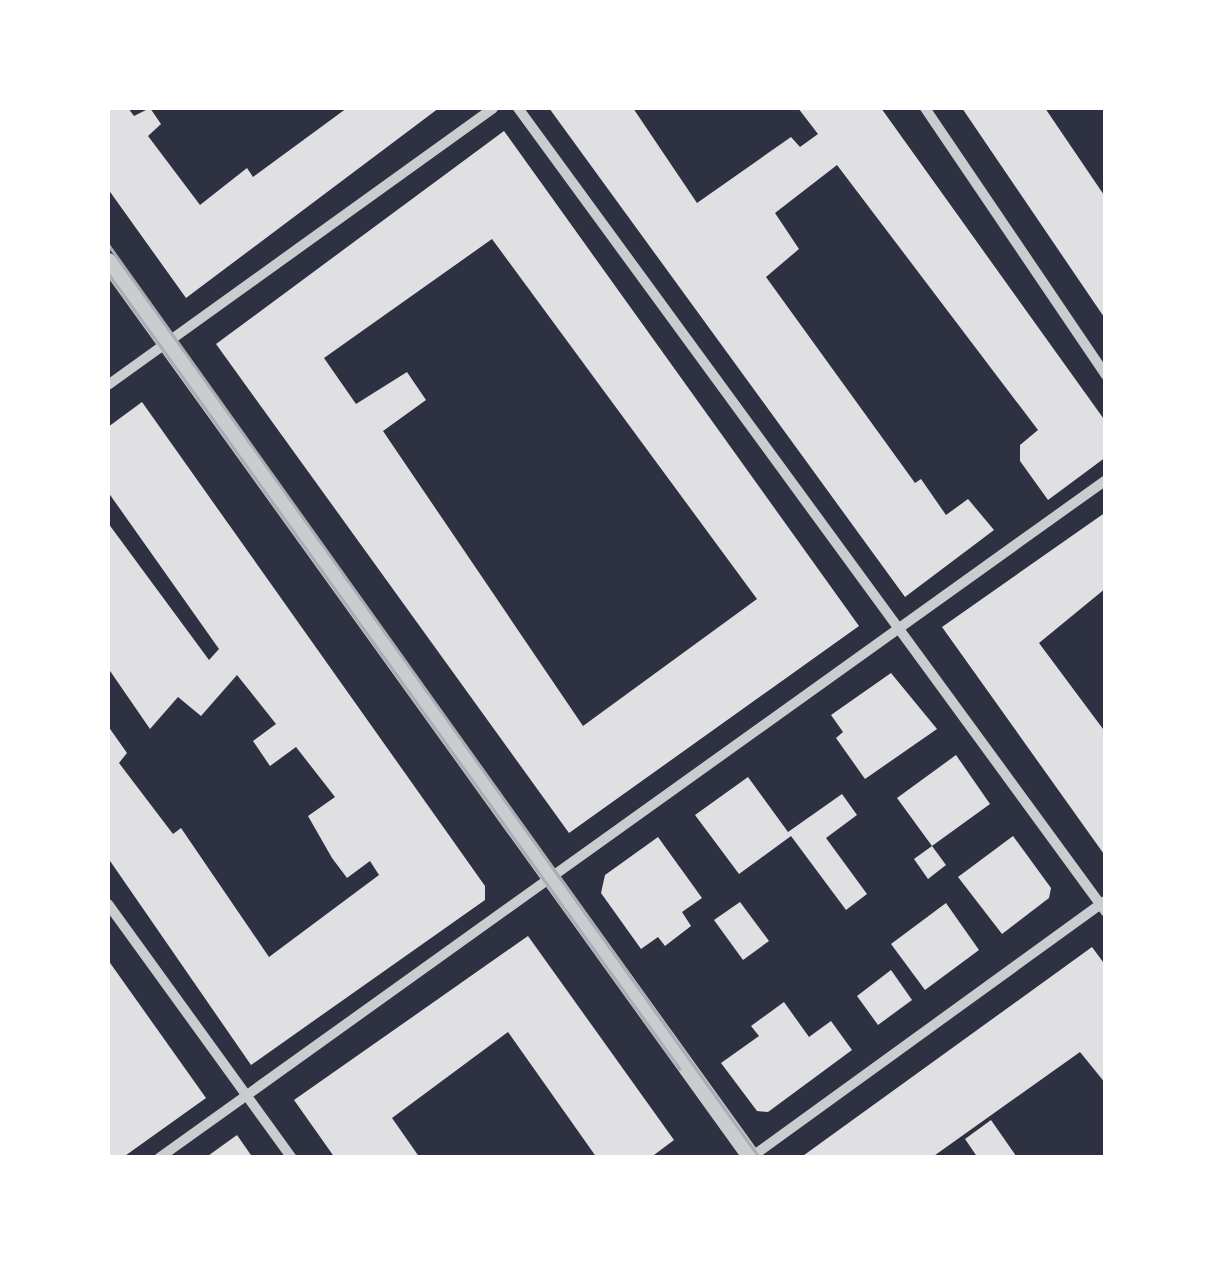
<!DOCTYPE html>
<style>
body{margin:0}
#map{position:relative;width:1213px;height:1265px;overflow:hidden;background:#2d3142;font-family:"Archivo Narrow",sans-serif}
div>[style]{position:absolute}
.building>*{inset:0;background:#e0e0e3}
.minor>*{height:10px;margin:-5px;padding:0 5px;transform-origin:5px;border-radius:5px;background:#caccd0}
.tertiary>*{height:18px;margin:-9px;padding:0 9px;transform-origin:9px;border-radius:9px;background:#caccd0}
.tram>*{height:2.5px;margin:-1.25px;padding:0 1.25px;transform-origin:1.25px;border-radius:1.25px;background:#abadb3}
span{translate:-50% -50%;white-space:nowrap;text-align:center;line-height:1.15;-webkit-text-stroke:8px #fff;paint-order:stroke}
.frame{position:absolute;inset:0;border:110px solid #fff;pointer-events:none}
</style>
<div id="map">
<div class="building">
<i style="clip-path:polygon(108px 108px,128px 108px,134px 116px,150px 108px,161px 124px,148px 136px,200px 205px,247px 168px,253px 177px,347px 108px,439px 108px,186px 298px,108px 189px)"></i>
<i style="clip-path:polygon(549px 108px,633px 108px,697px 203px,791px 137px,800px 147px,818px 134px,798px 108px,881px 108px,1106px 422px,1106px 457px,1048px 500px,1020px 461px,1020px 445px,1038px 430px,837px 165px,775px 213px,799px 249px,766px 277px,915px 483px,921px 479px,946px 515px,968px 499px,994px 530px,905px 597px)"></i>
<i style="clip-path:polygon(962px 108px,1045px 108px,1106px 198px,1106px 320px)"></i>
<i style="clip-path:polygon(evenodd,504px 131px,859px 626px,569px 833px,216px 344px,504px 131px,492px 239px,757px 599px,583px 726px,383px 431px,426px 400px,407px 372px,356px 404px,324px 358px,492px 239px)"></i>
<i style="clip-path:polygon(142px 402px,485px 886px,485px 900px,251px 1065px,108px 858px,108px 726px,127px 753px,119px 763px,173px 834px,181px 828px,269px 957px,379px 875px,370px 861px,347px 878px,332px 858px,308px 816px,335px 797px,296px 747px,270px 766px,253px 741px,276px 724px,237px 675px,201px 716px,178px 697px,150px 729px,108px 668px,108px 523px,209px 660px,219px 649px,108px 492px,108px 427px)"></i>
<i style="clip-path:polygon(1106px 512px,1106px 588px,1039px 643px,1106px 733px,1106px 857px,942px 627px)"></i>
<i style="clip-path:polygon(891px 673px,937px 729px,865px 779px,836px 738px,843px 732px,831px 715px)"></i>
<i style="clip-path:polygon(956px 755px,990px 804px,932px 846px,897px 798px)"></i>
<i style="clip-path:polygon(748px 777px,788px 832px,842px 794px,857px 815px,826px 838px,867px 894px,846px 910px,791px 836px,739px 874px,695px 815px)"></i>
<i style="clip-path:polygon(1013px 836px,1051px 888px,1049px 898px,1002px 934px,958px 877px)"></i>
<i style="clip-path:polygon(658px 837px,702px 898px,682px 912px,691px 926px,665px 946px,658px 937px,641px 949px,601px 893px,605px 875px)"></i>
<i style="clip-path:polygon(932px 846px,946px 865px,928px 879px,914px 859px)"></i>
<i style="clip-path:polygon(740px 902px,769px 941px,743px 960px,714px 920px)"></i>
<i style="clip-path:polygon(946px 903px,979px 950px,925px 990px,891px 944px)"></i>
<i style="clip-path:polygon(528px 936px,674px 1140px,650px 1158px,597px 1158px,508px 1032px,392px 1118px,420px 1158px,335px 1158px,294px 1100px)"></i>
<i style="clip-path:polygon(1092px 947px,1106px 966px,1106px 1084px,1080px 1052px,931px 1158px,800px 1158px)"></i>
<i style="clip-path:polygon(108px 960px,206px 1098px,122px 1158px,108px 1158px)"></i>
<i style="clip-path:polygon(891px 970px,912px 1000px,878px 1025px,857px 996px)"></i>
<i style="clip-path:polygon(784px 1002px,809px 1037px,831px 1021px,852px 1050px,768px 1112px,757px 1111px,721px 1063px,759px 1036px,751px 1026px)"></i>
<i style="clip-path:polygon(991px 1120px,1014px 1153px,1017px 1158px,978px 1158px,965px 1139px)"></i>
<i style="clip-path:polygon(237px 1135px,253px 1158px,205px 1158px)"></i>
</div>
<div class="minor">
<i style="left:518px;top:108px;width:996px;rotate:53.82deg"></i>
<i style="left:925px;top:108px;width:323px;rotate:55.9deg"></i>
<i style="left:108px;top:385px;width:474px;rotate:-35.7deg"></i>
<i style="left:108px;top:904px;width:314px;rotate:54.1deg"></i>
<i style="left:159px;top:1158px;width:1165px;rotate:-35.6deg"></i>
<i style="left:750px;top:1158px;width:438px;rotate:-35.9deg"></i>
</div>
<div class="tertiary">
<i style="left:108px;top:262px;width:1103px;rotate:54.29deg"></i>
</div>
<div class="tram">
<i style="left:108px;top:244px;width:1123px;rotate:54.5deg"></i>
<i style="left:108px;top:273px;width:980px;rotate:54.3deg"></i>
</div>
<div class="frame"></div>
</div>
